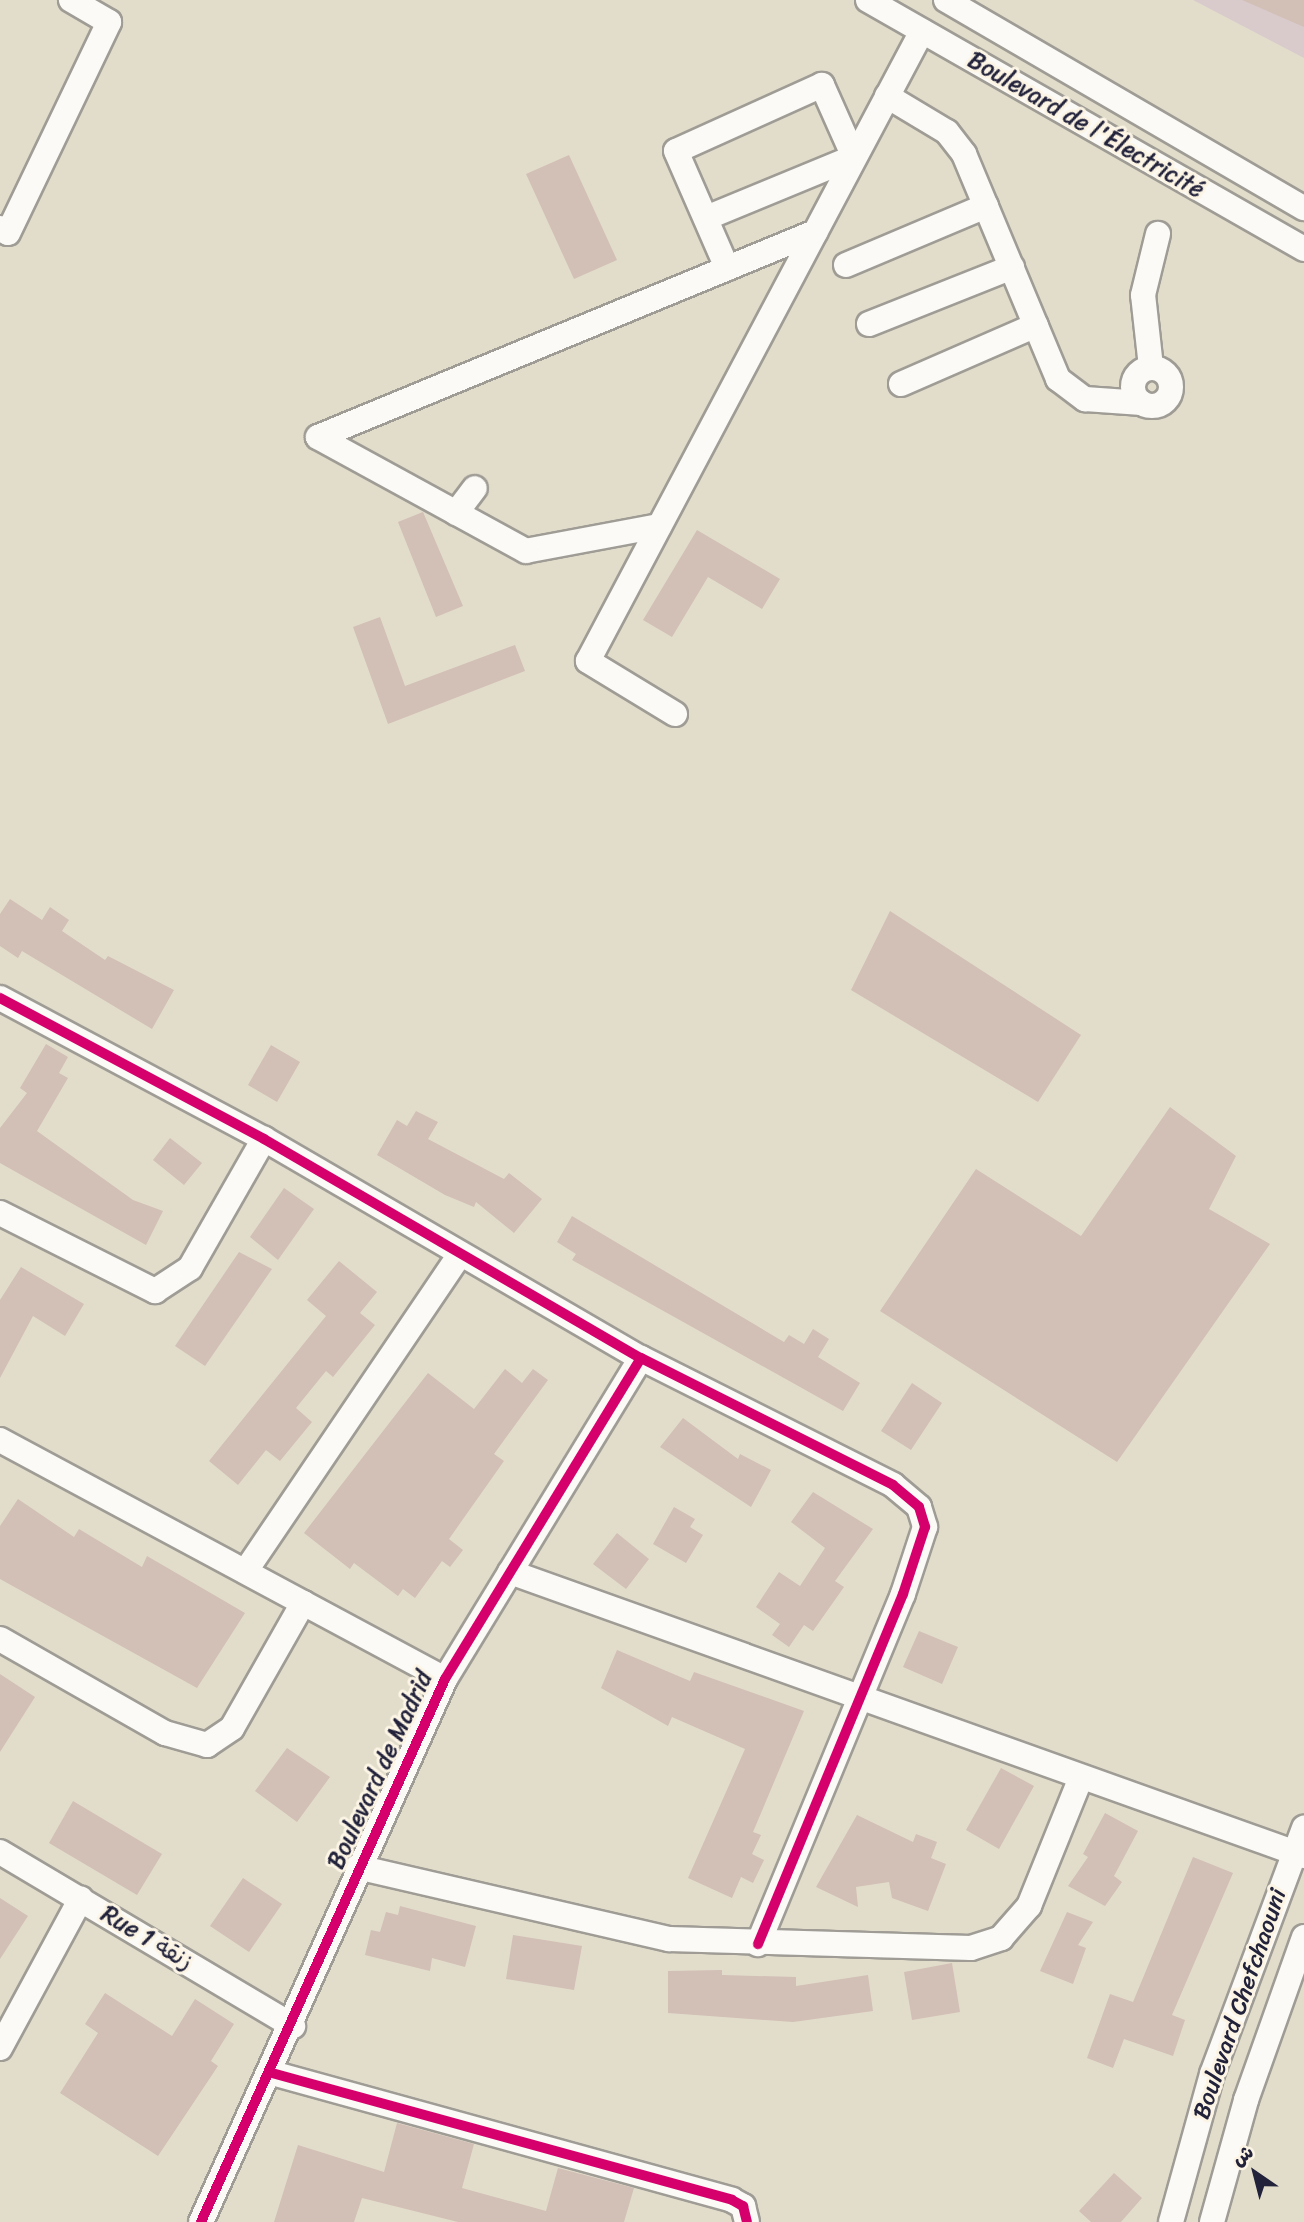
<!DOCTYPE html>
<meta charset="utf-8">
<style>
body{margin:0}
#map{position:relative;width:1304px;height:2222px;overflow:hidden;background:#e2ddcb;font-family:Sriracha,"Playpen Sans Arabic",sans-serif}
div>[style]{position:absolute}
.industrial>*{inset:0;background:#d9cbcc}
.building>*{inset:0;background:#d2bfb6}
.roads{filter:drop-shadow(2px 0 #9f9c95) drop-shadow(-2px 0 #9f9c95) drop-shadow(0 2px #9f9c95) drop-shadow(0 -2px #9f9c95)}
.minor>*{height:24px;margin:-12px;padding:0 12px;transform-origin:12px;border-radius:12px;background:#fbfaf7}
.minor>.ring{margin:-12px;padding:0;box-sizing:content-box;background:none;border:24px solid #fbfaf7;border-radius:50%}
.cycleway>*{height:10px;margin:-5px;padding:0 5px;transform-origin:5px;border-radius:5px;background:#d6006c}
span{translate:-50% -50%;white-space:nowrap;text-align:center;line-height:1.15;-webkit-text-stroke:6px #fcf5e5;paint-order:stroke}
.street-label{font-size:24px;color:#22223b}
.north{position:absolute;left:1220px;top:2138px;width:70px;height:70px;-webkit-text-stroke:5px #fcf5e5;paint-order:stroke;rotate:325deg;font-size:19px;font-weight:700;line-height:28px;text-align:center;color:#22223b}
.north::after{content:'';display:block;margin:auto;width:24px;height:32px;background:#22223b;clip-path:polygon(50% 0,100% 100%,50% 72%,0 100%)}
</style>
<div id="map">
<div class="industrial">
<i style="clip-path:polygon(1193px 0,1304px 0,1304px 58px)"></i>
</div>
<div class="building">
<i style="clip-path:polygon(1242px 0,1304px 0,1304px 27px)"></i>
<i style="clip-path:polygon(569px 155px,617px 260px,574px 279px,526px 174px)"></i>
<i style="clip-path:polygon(423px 512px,463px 606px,436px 617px,398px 522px)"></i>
<i style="clip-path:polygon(697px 530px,780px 579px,762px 609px,708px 577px,672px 637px,643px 620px)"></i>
<i style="clip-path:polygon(380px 617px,405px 686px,515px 645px,525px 671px,388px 724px,353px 627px)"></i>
<i style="clip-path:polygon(10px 899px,42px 920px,50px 907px,69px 920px,62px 931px,105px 960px,108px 956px,174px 990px,152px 1029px,22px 951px,18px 958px,0 946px,0 914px)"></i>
<i style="clip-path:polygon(890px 911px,1081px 1035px,1038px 1102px,851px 990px)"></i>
<i style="clip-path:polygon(46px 1044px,68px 1057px,59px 1073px,68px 1078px,37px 1131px,133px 1200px,163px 1211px,146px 1245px,0 1163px,0 1128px,27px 1093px,20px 1088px)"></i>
<i style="clip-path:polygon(271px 1045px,300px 1062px,277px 1102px,248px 1085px)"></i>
<i style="clip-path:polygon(1170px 1107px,1236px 1156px,1209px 1209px,1270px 1244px,1117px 1462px,880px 1311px,976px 1169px,1081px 1236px)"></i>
<i style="clip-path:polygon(416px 1111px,438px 1122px,428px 1139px,504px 1179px,509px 1173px,542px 1199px,514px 1233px,476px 1202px,474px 1207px,445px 1195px,377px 1155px,397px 1120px,407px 1126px)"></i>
<i style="clip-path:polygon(170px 1138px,202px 1163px,184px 1185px,153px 1160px)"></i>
<i style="clip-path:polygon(284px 1188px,314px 1209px,278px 1260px,250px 1237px)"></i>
<i style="clip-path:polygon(572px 1216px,784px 1342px,789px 1335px,804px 1344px,813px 1329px,829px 1339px,818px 1357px,860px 1383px,843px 1411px,572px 1260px,576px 1254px,557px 1242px)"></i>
<i style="clip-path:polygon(239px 1252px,272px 1269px,205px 1366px,175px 1346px)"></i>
<i style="clip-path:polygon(339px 1261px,377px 1292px,360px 1313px,375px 1325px,333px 1377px,326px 1371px,296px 1408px,312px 1422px,280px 1461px,266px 1450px,238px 1485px,209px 1461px,326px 1316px,307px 1300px)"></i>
<i style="clip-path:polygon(21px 1267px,84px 1304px,65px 1336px,33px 1316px,0 1378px,0 1300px)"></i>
<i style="clip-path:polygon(505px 1369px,522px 1383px,533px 1369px,548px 1380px,494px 1454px,504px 1461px,449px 1539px,463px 1550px,450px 1567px,442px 1561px,415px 1598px,403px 1589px,398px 1596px,354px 1563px,350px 1569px,304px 1533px,428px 1373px,474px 1409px)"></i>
<i style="clip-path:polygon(912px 1383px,942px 1403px,911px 1450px,881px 1431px)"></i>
<i style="clip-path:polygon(683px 1418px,738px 1459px,740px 1454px,771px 1470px,751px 1507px,660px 1447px)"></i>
<i style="clip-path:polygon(813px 1492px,873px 1529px,835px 1581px,844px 1587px,813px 1631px,804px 1625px,789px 1647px,772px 1635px,780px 1624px,756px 1607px,779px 1572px,800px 1586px,825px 1548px,791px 1522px)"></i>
<i style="clip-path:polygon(18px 1499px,74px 1537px,79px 1529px,142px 1567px,147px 1556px,245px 1613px,197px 1688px,0 1579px,0 1526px)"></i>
<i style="clip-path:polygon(674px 1507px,695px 1519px,690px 1527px,703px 1535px,686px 1563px,653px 1544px)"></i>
<i style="clip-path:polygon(617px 1533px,649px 1559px,626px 1589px,593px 1564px)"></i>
<i style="clip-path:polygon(919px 1631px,958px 1647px,942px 1684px,903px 1667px)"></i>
<i style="clip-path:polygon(617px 1650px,690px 1681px,694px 1672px,804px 1711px,753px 1832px,761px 1835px,752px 1854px,764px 1860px,753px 1883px,741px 1877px,732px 1898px,688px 1878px,745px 1749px,672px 1717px,668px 1726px,601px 1688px)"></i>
<i style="clip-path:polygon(0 1674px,35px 1697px,0 1752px)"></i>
<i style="clip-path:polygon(287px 1748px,330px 1777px,297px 1822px,255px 1791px)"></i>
<i style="clip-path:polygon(1001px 1768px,1034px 1786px,999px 1849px,966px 1830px)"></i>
<i style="clip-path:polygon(73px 1801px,162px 1854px,137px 1895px,49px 1843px)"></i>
<i style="clip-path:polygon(1105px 1813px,1138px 1831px,1114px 1876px,1122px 1882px,1105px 1906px,1068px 1886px,1088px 1857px,1083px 1854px)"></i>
<i style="clip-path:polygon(857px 1815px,913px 1842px,916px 1834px,937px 1842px,931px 1858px,946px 1864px,928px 1911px,892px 1898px,889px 1882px,856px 1887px,858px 1907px,816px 1887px)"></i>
<i style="clip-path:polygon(1193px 1857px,1233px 1873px,1172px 2015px,1185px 2020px,1173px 2056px,1124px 2039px,1113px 2068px,1087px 2058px,1110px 1994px,1133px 2002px)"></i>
<i style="clip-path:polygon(243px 1878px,282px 1904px,249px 1952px,210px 1926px)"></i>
<i style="clip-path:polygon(0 1898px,28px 1916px,0 1959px)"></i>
<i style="clip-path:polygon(400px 1906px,476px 1926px,465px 1967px,432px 1958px,430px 1971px,365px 1955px,371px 1930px,380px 1932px,386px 1912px,398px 1915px)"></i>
<i style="clip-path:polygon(1067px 1912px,1093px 1922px,1078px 1945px,1086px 1948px,1073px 1984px,1040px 1971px)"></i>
<i style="clip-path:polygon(513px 1935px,582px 1946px,574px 1990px,506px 1979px)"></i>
<i style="clip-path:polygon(952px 1963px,960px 2012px,912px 2020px,904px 1972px)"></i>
<i style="clip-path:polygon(722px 1970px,722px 1975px,796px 1977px,796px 1986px,868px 1975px,873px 2011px,793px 2022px,668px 2013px,668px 1971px)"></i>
<i style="clip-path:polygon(105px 1993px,172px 2036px,195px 1999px,234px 2024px,211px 2061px,218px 2066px,158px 2156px,60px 2093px,98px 2033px,85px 2024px)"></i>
<i style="clip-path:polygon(397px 2123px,474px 2144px,462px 2188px,546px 2211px,558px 2168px,634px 2188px,624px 2222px,458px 2222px,362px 2198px,354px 2222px,274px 2222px,298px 2145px,384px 2172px)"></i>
<i style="clip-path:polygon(1114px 2173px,1142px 2198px,1121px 2222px,1091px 2222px,1079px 2211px)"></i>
</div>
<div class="roads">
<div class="minor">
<i style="left:868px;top:0;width:502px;rotate:29.73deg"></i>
<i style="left:946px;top:0;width:414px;rotate:30.2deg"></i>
<i style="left:887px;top:96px;width:70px;rotate:31deg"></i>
<i style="left:947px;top:132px;width:28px;rotate:52deg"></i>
<i style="left:964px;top:154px;width:244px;rotate:67.3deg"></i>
<i style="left:1058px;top:379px;width:34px;rotate:37deg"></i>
<i style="left:1085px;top:399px;width:57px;rotate:4deg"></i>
<i style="left:706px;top:218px;width:160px;rotate:-22.4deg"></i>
<i style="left:854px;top:157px;width:79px;rotate:-114deg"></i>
<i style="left:822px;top:85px;width:160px;rotate:155.7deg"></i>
<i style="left:676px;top:151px;width:128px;rotate:66.4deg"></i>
<i style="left:0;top:228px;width:9px;rotate:32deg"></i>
<i style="left:8px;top:233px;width:234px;rotate:-64.4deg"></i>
<i style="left:109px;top:22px;width:44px;rotate:-149.9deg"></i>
<i style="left:846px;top:265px;width:152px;rotate:-22.9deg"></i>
<i style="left:869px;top:324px;width:154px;rotate:-21.7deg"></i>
<i style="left:1151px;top:367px;width:72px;rotate:-96.3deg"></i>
<i style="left:1143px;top:295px;width:63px;rotate:-76.2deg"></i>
<i class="ring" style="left:1133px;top:368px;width:14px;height:14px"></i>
<i style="left:901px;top:384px;width:147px;rotate:-23.6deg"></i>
<i style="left:456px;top:513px;width:31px;rotate:-53deg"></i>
<i style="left:659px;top:526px;width:135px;rotate:169.4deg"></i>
<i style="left:526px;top:551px;width:237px;rotate:-151.3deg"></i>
<i style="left:318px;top:437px;width:538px;rotate:-22.41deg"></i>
<i style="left:675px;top:714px;width:102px;rotate:-148.7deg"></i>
<i style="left:588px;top:661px;width:713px;rotate:-62.07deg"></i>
<i style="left:0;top:998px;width:299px;rotate:28.1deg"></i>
<i style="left:264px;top:1139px;width:436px;rotate:30.2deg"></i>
<i style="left:641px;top:1358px;width:282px;rotate:26.7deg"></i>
<i style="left:893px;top:1485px;width:34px;rotate:40deg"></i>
<i style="left:919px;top:1507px;width:21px;rotate:73deg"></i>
<i style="left:925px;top:1527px;width:71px;rotate:108.2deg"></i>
<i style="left:903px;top:1594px;width:379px;rotate:112.5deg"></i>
<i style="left:0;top:1213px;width:174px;rotate:26.7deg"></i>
<i style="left:155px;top:1291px;width:42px;rotate:-33.3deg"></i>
<i style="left:190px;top:1268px;width:149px;rotate:-60.2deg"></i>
<i style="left:0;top:1440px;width:505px;rotate:28.24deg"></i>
<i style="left:247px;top:1569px;width:377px;rotate:-55.9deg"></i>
<i style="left:510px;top:1572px;width:843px;rotate:19.68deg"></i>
<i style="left:0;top:1639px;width:190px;rotate:29.7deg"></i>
<i style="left:165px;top:1733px;width:44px;rotate:15.9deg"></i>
<i style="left:207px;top:1745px;width:30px;rotate:-34deg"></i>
<i style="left:232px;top:1728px;width:144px;rotate:-60.4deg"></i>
<i style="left:0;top:1852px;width:341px;rotate:30.7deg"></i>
<i style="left:357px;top:1867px;width:320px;rotate:13deg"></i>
<i style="left:669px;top:1939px;width:302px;rotate:1.7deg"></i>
<i style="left:971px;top:1948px;width:32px;rotate:-18deg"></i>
<i style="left:1001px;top:1938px;width:43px;rotate:-48.8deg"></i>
<i style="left:1029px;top:1906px;width:136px;rotate:-68deg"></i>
<i style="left:0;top:2048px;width:170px;rotate:-61.6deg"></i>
<i style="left:272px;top:2073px;width:477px;rotate:15.4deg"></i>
<i style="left:732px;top:2200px;width:13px;rotate:29deg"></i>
<i style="left:743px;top:2206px;width:16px;rotate:76deg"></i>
<i style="left:201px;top:2222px;width:595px;rotate:-65.8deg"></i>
<i style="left:445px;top:1679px;width:376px;rotate:-58.6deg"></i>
<i style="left:1171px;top:2222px;width:154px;rotate:-74.5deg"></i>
<i style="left:1212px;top:2074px;width:263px;rotate:-69.5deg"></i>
<i style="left:1212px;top:2222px;width:127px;rotate:-74.4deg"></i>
<i style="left:1246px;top:2100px;width:173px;rotate:-70.4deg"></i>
</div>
</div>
<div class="cycleway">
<i style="left:0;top:998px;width:299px;rotate:28.1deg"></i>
<i style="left:264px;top:1139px;width:436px;rotate:30.2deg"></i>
<i style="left:641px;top:1358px;width:282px;rotate:26.7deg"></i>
<i style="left:893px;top:1485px;width:34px;rotate:40deg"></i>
<i style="left:919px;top:1507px;width:21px;rotate:73deg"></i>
<i style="left:925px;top:1527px;width:71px;rotate:108.2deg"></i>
<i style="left:903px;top:1594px;width:379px;rotate:112.5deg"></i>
<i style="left:272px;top:2073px;width:477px;rotate:15.4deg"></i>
<i style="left:732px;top:2200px;width:13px;rotate:29deg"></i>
<i style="left:743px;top:2206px;width:16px;rotate:76deg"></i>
<i style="left:201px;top:2222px;width:595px;rotate:-65.8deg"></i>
<i style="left:445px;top:1679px;width:376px;rotate:-58.6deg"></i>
</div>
<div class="street-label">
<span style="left:1086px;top:125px;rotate:30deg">Boulevard de l'Électricité</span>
<span style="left:380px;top:1770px;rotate:-65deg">Boulevard de Madrid</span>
<span style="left:147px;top:1938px;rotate:31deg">Rue 1 زنقة</span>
<span style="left:1240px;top:2004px;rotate:-71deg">Boulevard Chefchaouni</span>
</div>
<div class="north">ش</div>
</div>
